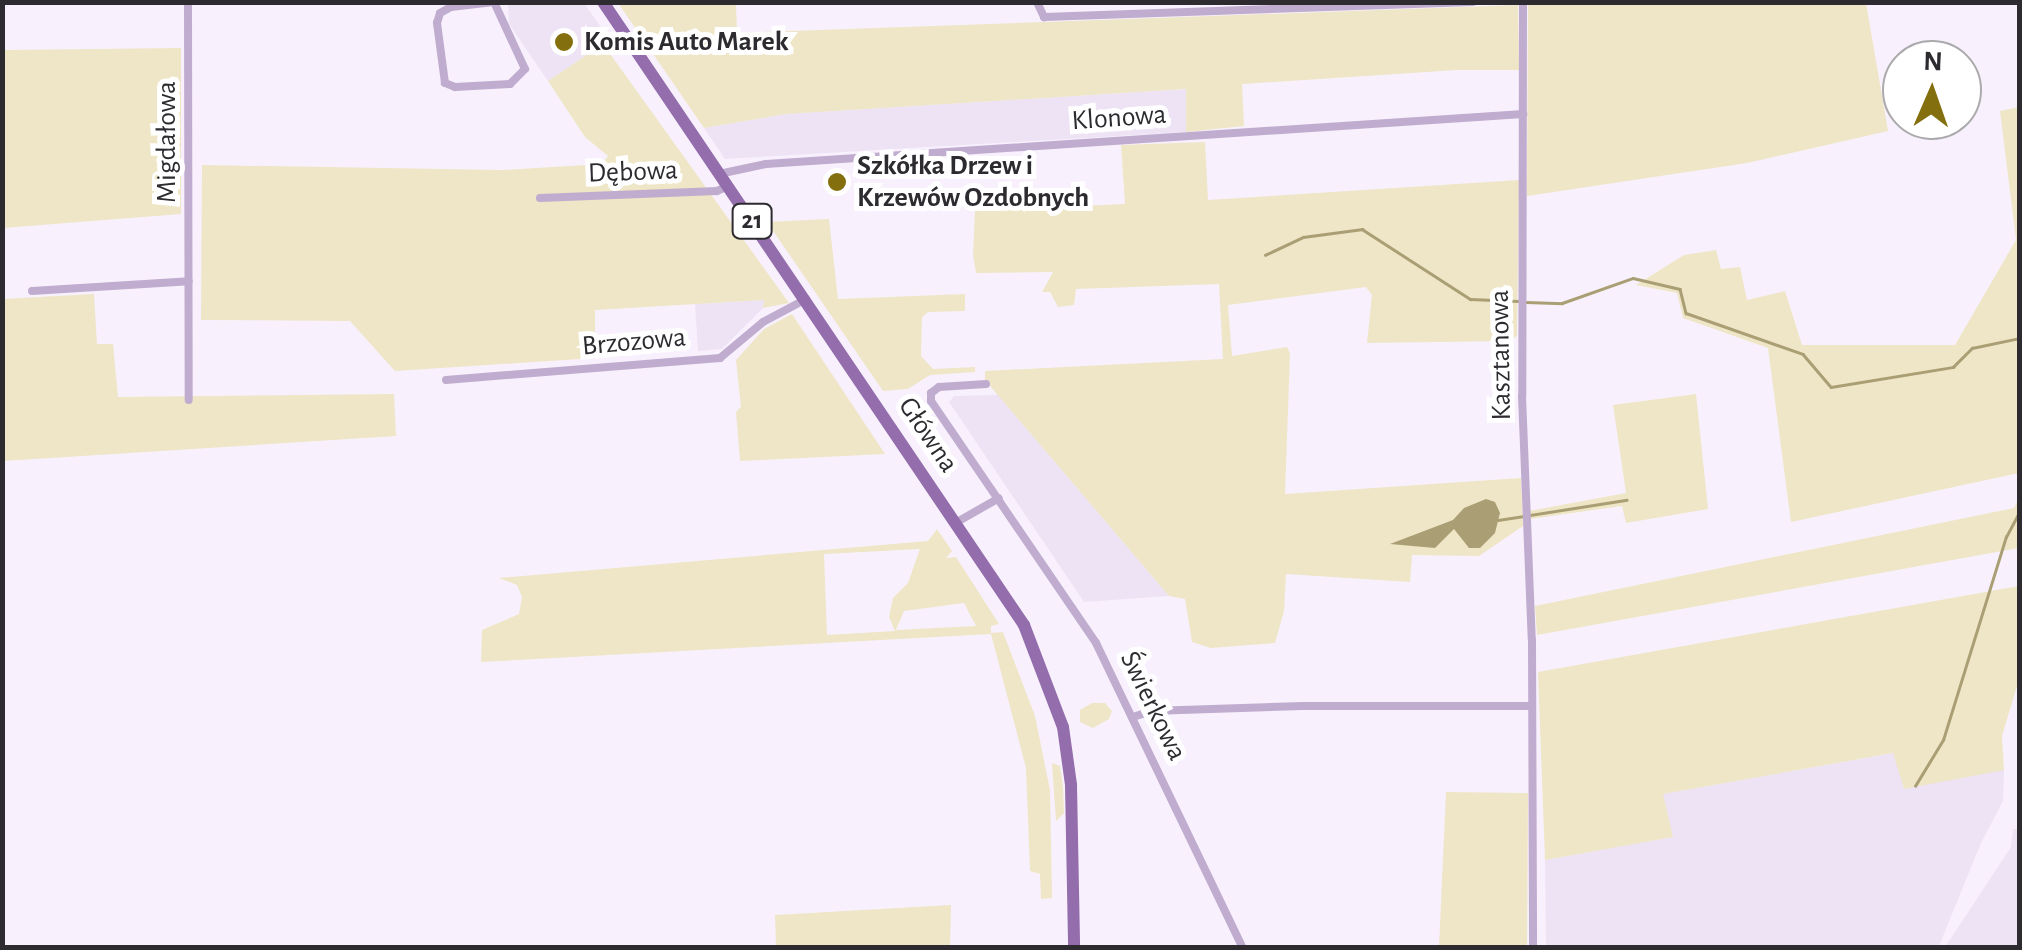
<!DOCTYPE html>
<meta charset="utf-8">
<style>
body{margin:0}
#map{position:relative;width:2022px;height:950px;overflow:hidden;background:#f8f1fd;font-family:"Alegreya Sans",sans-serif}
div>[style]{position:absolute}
.built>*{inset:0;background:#ede3f5}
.green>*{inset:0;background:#eee6c6}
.water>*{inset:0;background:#aa9f74}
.stream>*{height:2.5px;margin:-1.25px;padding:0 1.25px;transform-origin:1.25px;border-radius:1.25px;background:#aa9f74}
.minor>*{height:8px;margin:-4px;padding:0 4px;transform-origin:4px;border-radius:4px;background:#c0accf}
.primary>*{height:12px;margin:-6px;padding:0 6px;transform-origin:6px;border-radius:6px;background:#946dac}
.dots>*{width:28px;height:28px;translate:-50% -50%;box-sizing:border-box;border:5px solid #fff;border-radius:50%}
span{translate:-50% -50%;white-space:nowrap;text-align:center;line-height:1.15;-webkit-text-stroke:10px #fff;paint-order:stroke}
.shield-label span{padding:2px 8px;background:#fff;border:2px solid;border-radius:8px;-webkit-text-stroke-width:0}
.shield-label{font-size:25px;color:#2d2b2f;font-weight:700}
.poi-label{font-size:28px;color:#2d2b2f;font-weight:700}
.left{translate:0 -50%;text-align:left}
.street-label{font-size:28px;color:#2d2b2f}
.frame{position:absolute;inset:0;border:5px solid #2d2b2f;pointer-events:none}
.north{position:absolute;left:1882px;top:40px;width:100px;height:100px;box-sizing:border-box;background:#fff;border:2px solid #abaaac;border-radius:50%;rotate:2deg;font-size:28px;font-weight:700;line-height:40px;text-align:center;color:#2d2b2f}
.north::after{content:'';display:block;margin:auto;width:35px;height:45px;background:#846f0e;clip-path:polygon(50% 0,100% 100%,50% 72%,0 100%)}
</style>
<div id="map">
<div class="built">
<i style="clip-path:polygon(508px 3px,584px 3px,610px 40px,548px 81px,509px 24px)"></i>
<i style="clip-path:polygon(1187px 89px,1186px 132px,725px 159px,704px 128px,786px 114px)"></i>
<i style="clip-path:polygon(765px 300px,763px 308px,722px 349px,698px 351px,695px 304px)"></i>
<i style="clip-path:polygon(998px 395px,1169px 596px,1084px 602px,949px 402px,954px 396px)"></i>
<i style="clip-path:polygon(1894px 753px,2004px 770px,2003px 801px,1981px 843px,1939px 946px,1546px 947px,1545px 860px,1672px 837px,1662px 794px)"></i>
<i style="clip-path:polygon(2013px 829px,2019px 829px,2019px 947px,1945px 947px,2011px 847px)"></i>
</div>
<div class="green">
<i style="clip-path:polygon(618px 3px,736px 3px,737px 33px,1518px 5px,1519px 70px,1457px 70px,1242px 84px,1244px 126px,1186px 132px,1186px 89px,786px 114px,704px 128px)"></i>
<i style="clip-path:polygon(1528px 3px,1866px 3px,1888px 131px,1747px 163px,1527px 196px)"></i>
<i style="clip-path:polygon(603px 44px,789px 303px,763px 308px,764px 300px,595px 310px,595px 358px,395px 371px,350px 321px,201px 320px,202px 165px,502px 170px,602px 164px,608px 156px,585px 137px,548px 81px)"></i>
<i style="clip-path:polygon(181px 48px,181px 214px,3px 228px,3px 50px)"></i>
<i style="clip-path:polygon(2019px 107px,2019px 473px,1791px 522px,1768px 348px,1683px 318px,1677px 293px,1636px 285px,1684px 255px,1716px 250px,1721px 269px,1740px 267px,1747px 300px,1785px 291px,1802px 345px,1955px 345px,2016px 240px,2000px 111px)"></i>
<i style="clip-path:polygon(1205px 142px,1208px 200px,1519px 180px,1517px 336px,1509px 341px,1367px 343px,1372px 295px,1366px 287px,1228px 305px,1232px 356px,1287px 347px,1290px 354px,1285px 494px,1521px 478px,1523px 526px,1479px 556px,1412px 555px,1410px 582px,1286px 574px,1284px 611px,1275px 643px,1211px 648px,1192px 642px,1185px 599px,1169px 596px,985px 380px,985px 371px,1223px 359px,1219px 284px,1076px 289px,1074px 305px,1058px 307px,1050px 292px,1042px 292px,1053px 272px,976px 273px,973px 255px,975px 211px,1125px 204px,1121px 145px)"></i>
<i style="clip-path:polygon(829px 219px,838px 299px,965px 294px,965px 311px,928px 312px,922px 317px,921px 356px,933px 369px,975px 367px,975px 372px,930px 375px,908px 389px,883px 391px,767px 222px)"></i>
<i style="clip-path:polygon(94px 294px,97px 344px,113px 344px,118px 397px,394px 394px,396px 436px,3px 461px,3px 299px)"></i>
<i style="clip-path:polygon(792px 314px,885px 454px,740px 461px,736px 412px,741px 407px,736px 360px,764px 329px)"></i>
<i style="clip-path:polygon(1696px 394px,1708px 509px,1626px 523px,1622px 506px,1530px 519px,1529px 511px,1626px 493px,1613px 405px)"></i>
<i style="clip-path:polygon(2019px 498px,2019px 548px,1537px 635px,1535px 606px,2014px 508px)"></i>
<i style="clip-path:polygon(evenodd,937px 529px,952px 551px,946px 558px,956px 557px,999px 624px,991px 626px,991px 633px,1003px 632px,1035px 716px,1050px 790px,1052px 898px,1041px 899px,1040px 874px,1030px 871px,1026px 768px,991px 634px,481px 662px,482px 630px,519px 614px,522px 597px,517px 585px,499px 578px,928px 541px,937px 529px,920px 549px,908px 583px,893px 598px,889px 617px,895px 631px,827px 635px,824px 554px,920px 549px,937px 529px,964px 603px,976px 626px,896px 630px,904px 611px,964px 603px)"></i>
<i style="clip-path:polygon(2019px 586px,2019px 679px,2002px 736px,2004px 770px,1904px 789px,1893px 753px,1663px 794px,1673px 837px,1545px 860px,1538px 672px)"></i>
<i style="clip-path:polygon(1092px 703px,1105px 703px,1112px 711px,1109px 719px,1093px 728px,1080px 722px,1080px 710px)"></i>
<i style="clip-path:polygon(1052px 763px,1060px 766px,1063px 787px,1064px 813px,1056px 821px)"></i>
<i style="clip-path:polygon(1446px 792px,1528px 793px,1527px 947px,1439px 947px)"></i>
<i style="clip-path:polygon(951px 905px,950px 947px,776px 947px,775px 915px)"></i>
</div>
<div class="water">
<i style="clip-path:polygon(1486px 499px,1495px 502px,1500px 513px,1495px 533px,1480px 548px,1469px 548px,1454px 529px,1435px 548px,1390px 544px,1453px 520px,1464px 508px)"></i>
</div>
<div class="stream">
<i style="left:1265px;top:255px;width:42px;rotate:-25.3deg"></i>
<i style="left:1303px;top:237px;width:60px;rotate:-7.7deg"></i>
<i style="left:1362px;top:229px;width:129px;rotate:32.9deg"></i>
<i style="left:1470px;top:299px;width:48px;rotate:2.4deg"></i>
<i style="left:1526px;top:302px;width:36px;rotate:2deg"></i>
<i style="left:1562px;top:303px;width:75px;rotate:-19.4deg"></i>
<i style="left:1633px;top:278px;width:48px;rotate:13.2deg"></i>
<i style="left:1680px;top:289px;width:25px;rotate:76deg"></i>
<i style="left:1686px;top:313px;width:124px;rotate:19.3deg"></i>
<i style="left:1803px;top:354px;width:43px;rotate:49.7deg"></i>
<i style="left:1831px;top:387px;width:124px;rotate:-9.3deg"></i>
<i style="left:1953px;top:367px;width:27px;rotate:-45deg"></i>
<i style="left:1972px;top:348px;width:49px;rotate:-11.8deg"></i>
<i style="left:1498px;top:520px;width:130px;rotate:-8.9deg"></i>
<i style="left:1915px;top:786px;width:54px;rotate:-58.7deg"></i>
<i style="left:1943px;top:740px;width:213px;rotate:-72.8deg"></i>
<i style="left:2006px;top:537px;width:30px;rotate:-62deg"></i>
</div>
<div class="minor">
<i style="left:188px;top:2px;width:398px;rotate:89.9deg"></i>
<i style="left:494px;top:2px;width:74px;rotate:65.2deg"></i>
<i style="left:525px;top:69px;width:21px;rotate:135deg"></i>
<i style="left:510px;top:84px;width:55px;rotate:176.9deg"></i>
<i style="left:455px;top:87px;width:11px;rotate:-158deg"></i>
<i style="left:445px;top:83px;width:61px;rotate:-97.6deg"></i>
<i style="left:437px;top:23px;width:10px;rotate:-73deg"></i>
<i style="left:440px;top:13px;width:13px;rotate:-29deg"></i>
<i style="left:451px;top:7px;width:43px;rotate:-6.6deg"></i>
<i style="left:1037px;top:2px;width:17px;rotate:65deg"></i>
<i style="left:1044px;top:17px;width:429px;rotate:-2deg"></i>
<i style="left:1523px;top:2px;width:394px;rotate:90.1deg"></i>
<i style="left:1522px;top:396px;width:244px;rotate:87.7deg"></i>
<i style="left:1532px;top:640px;width:308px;rotate:89.8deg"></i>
<i style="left:719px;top:174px;width:48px;rotate:-12deg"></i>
<i style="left:766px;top:164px;width:759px;rotate:-3.78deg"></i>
<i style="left:540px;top:198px;width:177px;rotate:-2.3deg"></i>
<i style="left:717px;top:191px;width:12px;rotate:-24deg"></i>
<i style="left:32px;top:291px;width:157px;rotate:-3.6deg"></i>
<i style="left:446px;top:380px;width:275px;rotate:-4.6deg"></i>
<i style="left:720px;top:358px;width:56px;rotate:-39.9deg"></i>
<i style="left:763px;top:322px;width:49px;rotate:-28.1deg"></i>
<i style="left:986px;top:384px;width:47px;rotate:176.3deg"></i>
<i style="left:939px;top:387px;width:10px;rotate:143deg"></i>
<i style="left:931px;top:393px;width:8px;rotate:90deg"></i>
<i style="left:931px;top:401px;width:293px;rotate:55.7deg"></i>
<i style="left:1096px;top:643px;width:339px;rotate:64.3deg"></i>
<i style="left:957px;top:522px;width:48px;rotate:-29.7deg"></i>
<i style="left:1133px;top:717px;width:19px;rotate:-18deg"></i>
<i style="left:1151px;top:711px;width:152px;rotate:-1.9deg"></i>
<i style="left:1303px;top:706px;width:228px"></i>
</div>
<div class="primary">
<i style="left:603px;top:2px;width:752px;rotate:55.95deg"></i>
<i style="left:1024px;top:625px;width:109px;rotate:69.1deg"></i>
<i style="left:1063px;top:727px;width:59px;rotate:82.1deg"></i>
<i style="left:1071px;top:785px;width:163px;rotate:88.9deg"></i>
</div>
<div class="dots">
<i style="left:564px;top:42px;background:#846f0e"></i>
<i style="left:837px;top:182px;background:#846f0e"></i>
</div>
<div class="shield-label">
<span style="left:752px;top:221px">21</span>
</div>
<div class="poi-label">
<span class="left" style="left:584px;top:42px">Komis Auto Marek</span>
<span class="left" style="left:857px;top:182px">Szkółka Drzew i<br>Krzewów Ozdobnych</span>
</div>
<div class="street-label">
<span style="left:1119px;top:118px;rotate:-4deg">Klonowa</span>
<span style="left:167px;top:142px;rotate:-90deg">Migdałowa</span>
<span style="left:633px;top:172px;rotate:-2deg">Dębowa</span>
<span style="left:634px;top:342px;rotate:-5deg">Brzozowa</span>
<span style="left:1501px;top:355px;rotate:-91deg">Kasztanowa</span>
<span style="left:928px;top:435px;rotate:56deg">Główna</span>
<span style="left:1153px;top:706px;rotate:64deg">Świerkowa</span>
</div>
<div class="frame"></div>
<div class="north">N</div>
</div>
